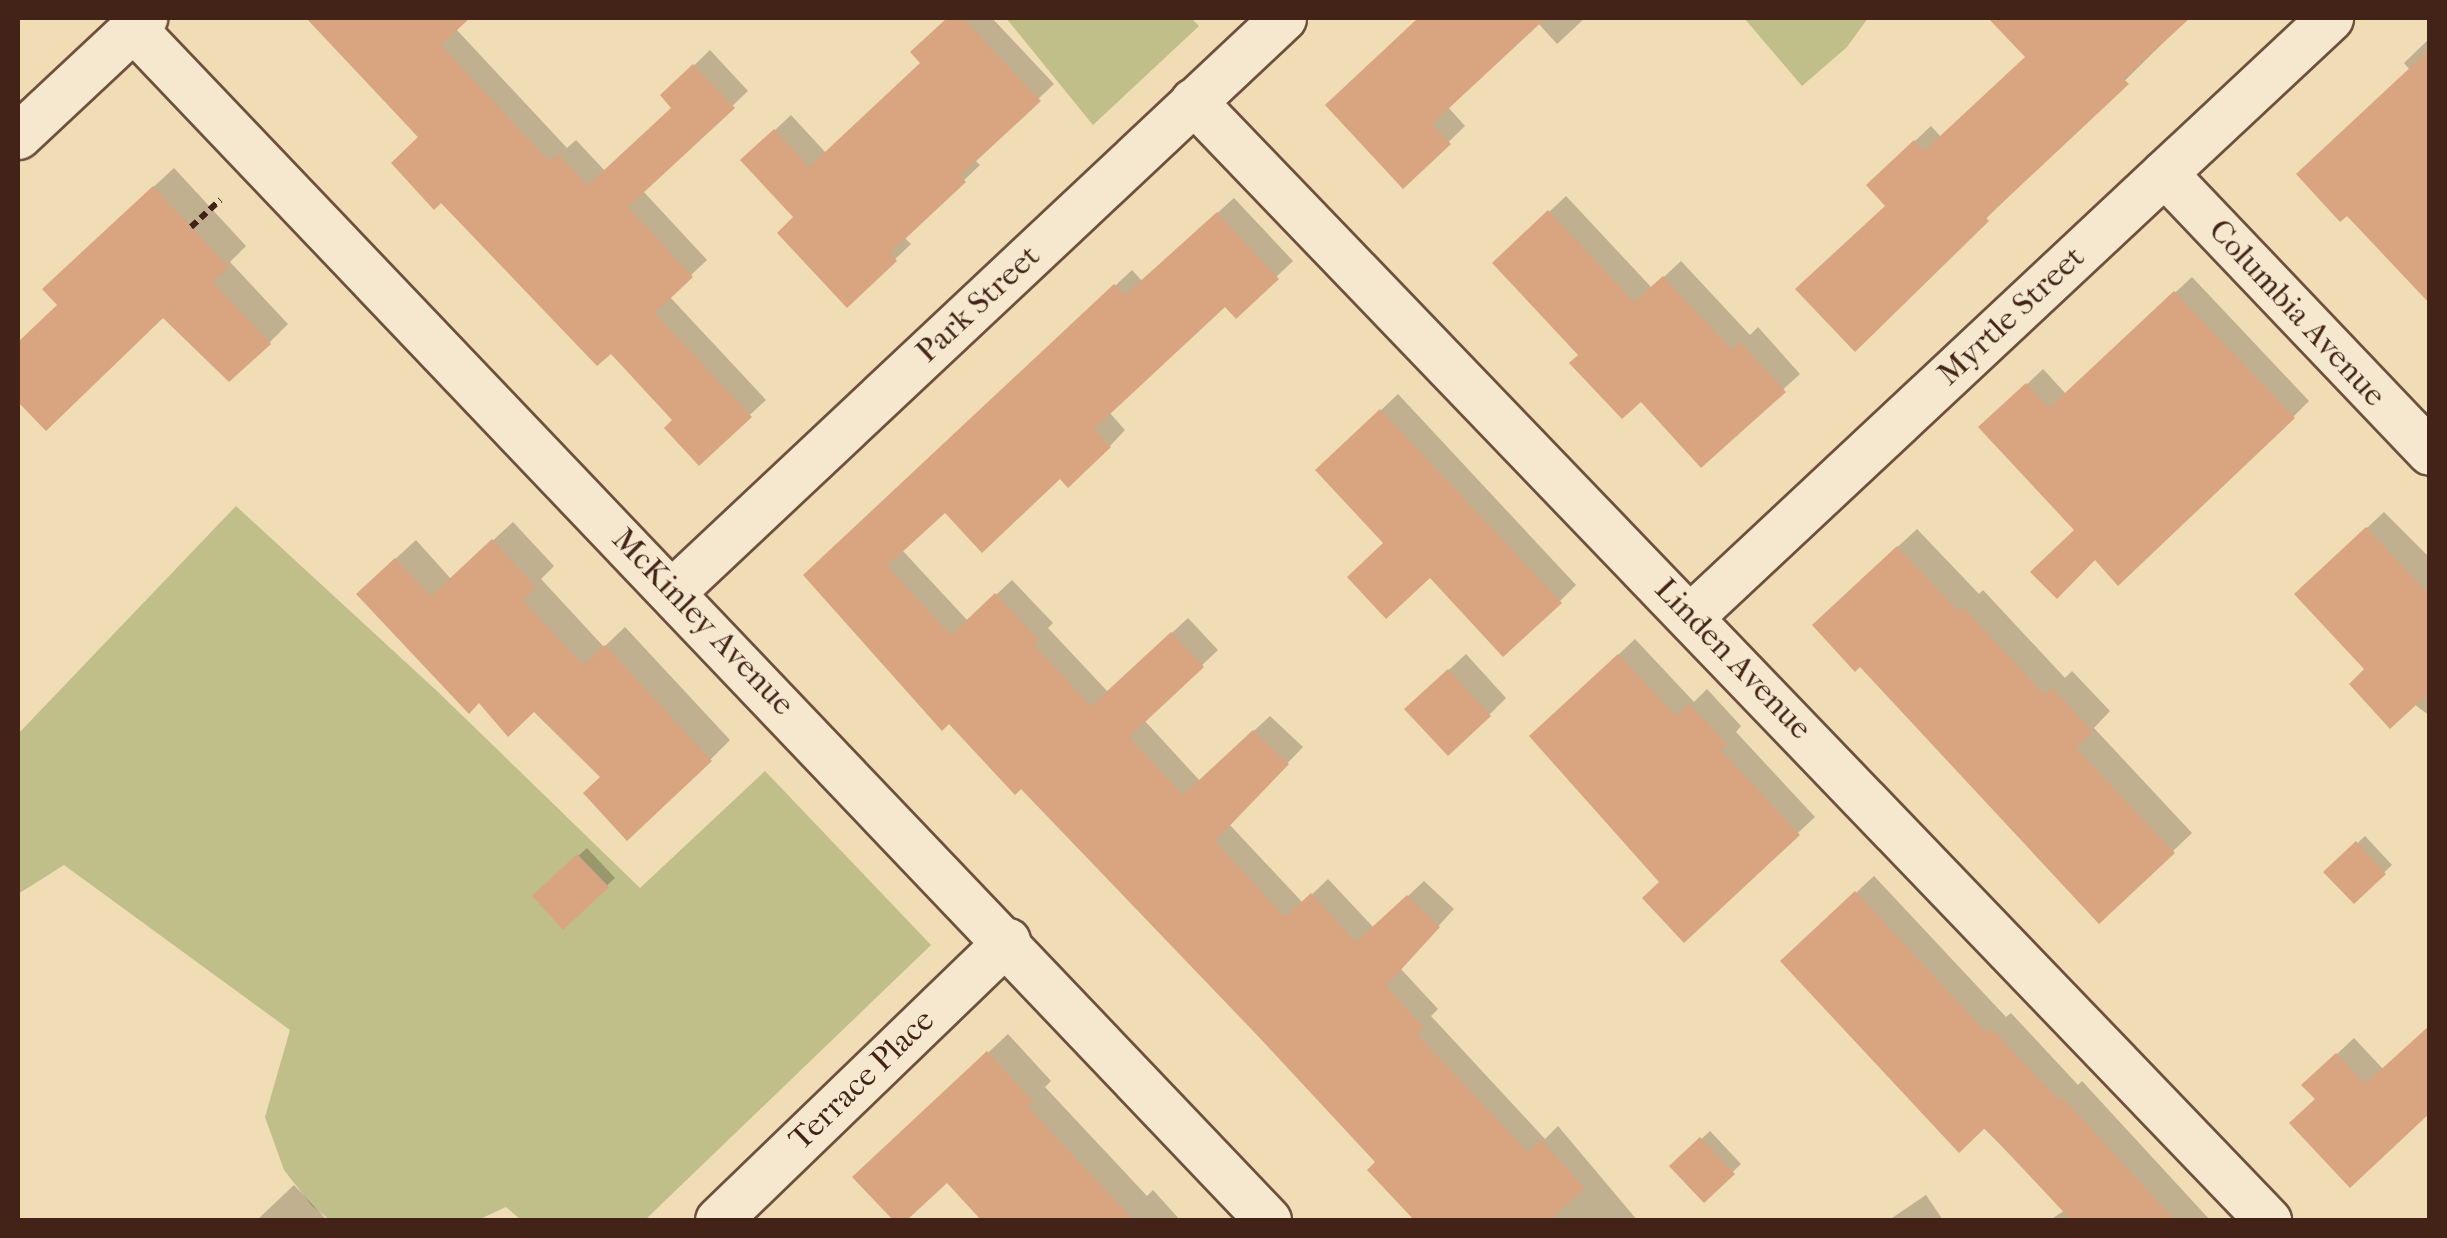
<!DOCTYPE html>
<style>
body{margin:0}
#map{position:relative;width:2447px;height:1238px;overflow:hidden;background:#f0dcb5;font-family:"IM FELL French Canon",serif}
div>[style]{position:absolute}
.green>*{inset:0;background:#c0be89}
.shadow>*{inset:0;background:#0003}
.building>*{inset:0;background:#d8a580}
.path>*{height:6px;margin-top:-3px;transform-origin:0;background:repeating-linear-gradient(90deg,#432317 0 8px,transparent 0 13px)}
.roads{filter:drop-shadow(2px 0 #6e513e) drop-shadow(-2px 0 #6e513e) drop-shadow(0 2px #6e513e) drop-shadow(0 -2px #6e513e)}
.street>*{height:45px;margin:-22.5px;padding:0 22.5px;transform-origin:22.5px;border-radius:22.5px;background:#f5e8cf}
span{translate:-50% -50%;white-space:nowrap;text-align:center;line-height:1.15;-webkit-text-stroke:8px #f5e8cf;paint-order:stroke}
.street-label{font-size:32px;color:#432317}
.frame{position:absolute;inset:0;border:20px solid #432317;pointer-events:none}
</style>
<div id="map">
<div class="green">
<i style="clip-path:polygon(1006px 18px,1191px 18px,1199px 26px,1093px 125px)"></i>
<i style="clip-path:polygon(1744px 18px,1868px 18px,1847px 47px,1802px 86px)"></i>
<i style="clip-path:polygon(236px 506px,438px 692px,640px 888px,765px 771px,931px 945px,645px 1220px,521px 1220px,506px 1207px,478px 1220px,330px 1220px,312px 1206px,284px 1170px,265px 1117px,290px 1030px,64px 865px,18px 894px,18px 734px)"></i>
</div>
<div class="shadow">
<i style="clip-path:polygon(319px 18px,466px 18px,455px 28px,567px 148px,576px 140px,606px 172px,674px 107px,679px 80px,710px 50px,748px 91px,643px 191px,707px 260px,669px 296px,766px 400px,699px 462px,676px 420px,314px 23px)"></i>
<i style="clip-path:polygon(950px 18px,992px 18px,1054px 84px,974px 159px,980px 165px,904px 237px,911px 244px,847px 305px,759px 145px,791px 115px,826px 153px,923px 63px,914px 52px)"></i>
<i style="clip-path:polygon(1420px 18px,1585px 18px,1557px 44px,1537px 22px,1447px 106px,1465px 126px,1403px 186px)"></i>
<i style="clip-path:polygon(2017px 18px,2188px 18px,1855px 349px,1888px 205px,1885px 169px,1931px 126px,1941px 137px,2028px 56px,2004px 30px)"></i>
<i style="clip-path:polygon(2430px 38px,2430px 300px,2410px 70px,2404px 63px)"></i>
<i style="clip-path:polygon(174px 168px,246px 246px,230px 262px,288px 324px,269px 343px,163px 315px,46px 427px,18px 398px,18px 345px,60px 304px,64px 270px)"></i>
<i style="clip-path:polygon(1566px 196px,1652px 288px,1681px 261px,1750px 335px,1758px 327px,1800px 374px,1701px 464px,1641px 398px,1581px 355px,1512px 247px)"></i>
<i style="clip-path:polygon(1234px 198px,1293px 261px,1236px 315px,1225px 304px,1109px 412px,1125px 430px,1110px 446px,1060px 476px,945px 509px,902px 550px,968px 621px,1012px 580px,1053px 623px,1048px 628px,1108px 692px,1188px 618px,1218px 650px,1144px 720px,1200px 781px,1270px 716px,1303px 747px,1229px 824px,1303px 903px,1328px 879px,1374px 928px,1424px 881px,1454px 909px,1400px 968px,1438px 1009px,1431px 1016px,1545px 1139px,1558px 1126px,1637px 1220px,1436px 1220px,822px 560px,1132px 270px,1142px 281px)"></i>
<i style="clip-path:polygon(2192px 277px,2309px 401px,2293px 417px,2077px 529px,1998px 412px,2043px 369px,2066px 394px)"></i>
<i style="clip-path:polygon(1398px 394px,1576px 585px,1560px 601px,1430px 575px,1386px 543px,1335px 454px)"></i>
<i style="clip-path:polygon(2384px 512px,2430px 558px,2430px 716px,2367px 669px,2314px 578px)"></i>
<i style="clip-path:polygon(513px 522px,554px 566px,541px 579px,604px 647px,625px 627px,730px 740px,711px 759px,603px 776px,534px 709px,379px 574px,416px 540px,451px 579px)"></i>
<i style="clip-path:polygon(1917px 529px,1979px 594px,1983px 590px,2065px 678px,2072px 671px,2110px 711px,2094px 728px,2192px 833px,2173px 851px,1834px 606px)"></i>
<i style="clip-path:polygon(1635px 639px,1694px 702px,1707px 689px,1741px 726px,1736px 732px,1815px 817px,1684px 939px,1662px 882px,1545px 724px)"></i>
<i style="clip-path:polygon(1466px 654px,1506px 698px,1489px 715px,1424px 693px)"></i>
<i style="clip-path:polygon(2365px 836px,2392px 865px,2354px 901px,2327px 872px)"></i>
<i style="clip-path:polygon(587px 848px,615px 878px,563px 926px,535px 896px)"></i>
<i style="clip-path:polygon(1874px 876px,2006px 1017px,2011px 1013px,2078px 1085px,2082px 1081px,2210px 1220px,2050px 1220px,2065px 1210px,1801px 944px)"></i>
<i style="clip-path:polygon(1008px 1034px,1051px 1081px,1045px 1087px,1147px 1196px,1153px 1190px,1180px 1220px,985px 1220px,947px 1180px,903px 1220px,896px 1220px,856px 1177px)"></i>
<i style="clip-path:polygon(2354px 1038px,2383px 1069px,2430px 1110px,2317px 1099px,2321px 1069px)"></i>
<i style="clip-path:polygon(1710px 1131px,1741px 1164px,1704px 1199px,1673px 1166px)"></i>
<i style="clip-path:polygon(294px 1185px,327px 1220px,257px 1220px)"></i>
<i style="clip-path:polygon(1926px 1195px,1943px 1220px,1889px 1220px)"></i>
</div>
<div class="building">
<i style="clip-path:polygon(306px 18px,470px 18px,441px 45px,550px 162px,558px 154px,588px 185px,671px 108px,660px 95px,693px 64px,735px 108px,628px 207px,693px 277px,655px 313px,752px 417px,699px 466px,664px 428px,672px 420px,611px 354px,597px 366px,441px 203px,434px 210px,391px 163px,418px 137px)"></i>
<i style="clip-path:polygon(947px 18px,963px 18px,1041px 101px,960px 176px,966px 182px,890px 253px,897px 261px,847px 308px,777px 233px,793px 217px,740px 160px,774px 129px,809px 167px,920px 63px,910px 52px)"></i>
<i style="clip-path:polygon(1418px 18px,1546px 18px,1432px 124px,1451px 144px,1403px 189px,1325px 105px)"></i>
<i style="clip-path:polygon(1988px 18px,2190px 18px,2124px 79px,2129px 84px,1986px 218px,1989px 221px,1855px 352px,1795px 289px,1885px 206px,1866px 185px,1914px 140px,1924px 151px,2025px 57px)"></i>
<i style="clip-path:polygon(2430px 49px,2430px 304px,2347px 216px,2340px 222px,2296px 174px)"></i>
<i style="clip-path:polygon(153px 186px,229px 267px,213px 282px,271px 344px,229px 382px,163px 318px,46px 431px,18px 402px,18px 342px,57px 305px,42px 289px)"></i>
<i style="clip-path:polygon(1548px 210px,1634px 302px,1663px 276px,1732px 350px,1740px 342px,1786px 392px,1701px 468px,1641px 402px,1622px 419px,1569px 363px,1578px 355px,1492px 263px)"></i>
<i style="clip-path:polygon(1217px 212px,1279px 279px,1236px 319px,1225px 307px,1094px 429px,1111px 447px,1068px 488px,1060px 479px,982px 553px,945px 513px,887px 566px,951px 635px,995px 593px,1039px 640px,1034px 645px,1091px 706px,1171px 632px,1204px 667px,1129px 737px,1183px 795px,1253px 730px,1289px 764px,1215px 841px,1285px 917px,1311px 893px,1356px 942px,1407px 895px,1440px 927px,1386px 986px,1424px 1027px,1417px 1034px,1528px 1152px,1541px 1140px,1585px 1188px,1550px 1220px,1414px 1220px,1367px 1170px,1375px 1162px,1256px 1034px,1021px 789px,1015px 795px,949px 724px,942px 731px,803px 575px,1114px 284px,1125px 295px)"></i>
<i style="clip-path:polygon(2174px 291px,2295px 418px,2118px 586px,2095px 560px,2057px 599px,2030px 572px,2074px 530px,1978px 427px,2026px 383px,2049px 408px)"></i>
<i style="clip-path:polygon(1380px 409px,1562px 603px,1503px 657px,1430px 578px,1386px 619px,1347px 577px,1383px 543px,1315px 470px)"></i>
<i style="clip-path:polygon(2366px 527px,2430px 595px,2430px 692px,2390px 729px,2349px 684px,2364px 669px,2294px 594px)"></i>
<i style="clip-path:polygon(492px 539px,536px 587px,523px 600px,583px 665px,605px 645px,712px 761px,627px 841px,583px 793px,600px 777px,534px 712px,508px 737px,479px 703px,469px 714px,356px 594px,395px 558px,431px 596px)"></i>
<i style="clip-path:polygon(1897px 546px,1958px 611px,1963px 607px,2045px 695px,2052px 688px,2093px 732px,2076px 748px,2175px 853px,2099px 924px,1860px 667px,1855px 672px,1812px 625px)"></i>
<i style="clip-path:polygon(1618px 654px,1676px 716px,1689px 704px,1727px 744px,1721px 750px,1800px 835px,1684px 943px,1642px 898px,1659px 882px,1529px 736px)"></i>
<i style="clip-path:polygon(1448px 669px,1491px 716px,1448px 756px,1404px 709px)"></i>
<i style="clip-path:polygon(2356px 841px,2386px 874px,2354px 904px,2323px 872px)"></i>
<i style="clip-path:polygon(577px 854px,609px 887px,563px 930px,532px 896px)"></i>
<i style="clip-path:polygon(1855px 891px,1987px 1033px,1992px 1029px,2059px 1100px,2062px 1097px,2175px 1220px,2071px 1220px,1985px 1128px,1959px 1153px,1780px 961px)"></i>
<i style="clip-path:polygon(2430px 1025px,2430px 1113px,2350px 1188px,2289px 1123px,2315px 1099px,2301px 1085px,2336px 1053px,2365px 1084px)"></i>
<i style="clip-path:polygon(987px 1051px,1034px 1102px,1028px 1107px,1134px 1220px,981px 1220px,947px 1183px,907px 1220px,893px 1220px,852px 1177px)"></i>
<i style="clip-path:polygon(1700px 1137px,1735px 1174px,1704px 1203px,1669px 1166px)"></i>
</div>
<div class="path">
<i style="left:191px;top:227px;width:40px;rotate:-43deg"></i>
</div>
<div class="roads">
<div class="street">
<i style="left:133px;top:28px;width:1646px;rotate:46.4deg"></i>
<i style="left:1193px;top:101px;width:1552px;rotate:46.15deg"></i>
<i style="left:18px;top:136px;width:173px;rotate:-43.1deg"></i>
<i style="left:2164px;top:173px;width:385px;rotate:46.4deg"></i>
<i style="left:673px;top:591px;width:837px;rotate:-43.21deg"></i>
<i style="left:1692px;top:615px;width:874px;rotate:-43.1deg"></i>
<i style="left:718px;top:1220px;width:402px;rotate:-44deg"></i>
</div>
</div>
<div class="street-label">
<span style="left:978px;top:304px;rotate:-43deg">Park Street</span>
<span style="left:2297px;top:313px;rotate:47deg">Columbia Avenue</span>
<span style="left:2011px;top:316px;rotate:-43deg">Myrtle Street</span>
<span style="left:703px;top:622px;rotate:46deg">McKinley Avenue</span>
<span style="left:1733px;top:659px;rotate:46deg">Linden Avenue</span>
<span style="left:862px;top:1080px;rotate:-44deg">Terrace Place</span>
</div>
<div class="frame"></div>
</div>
